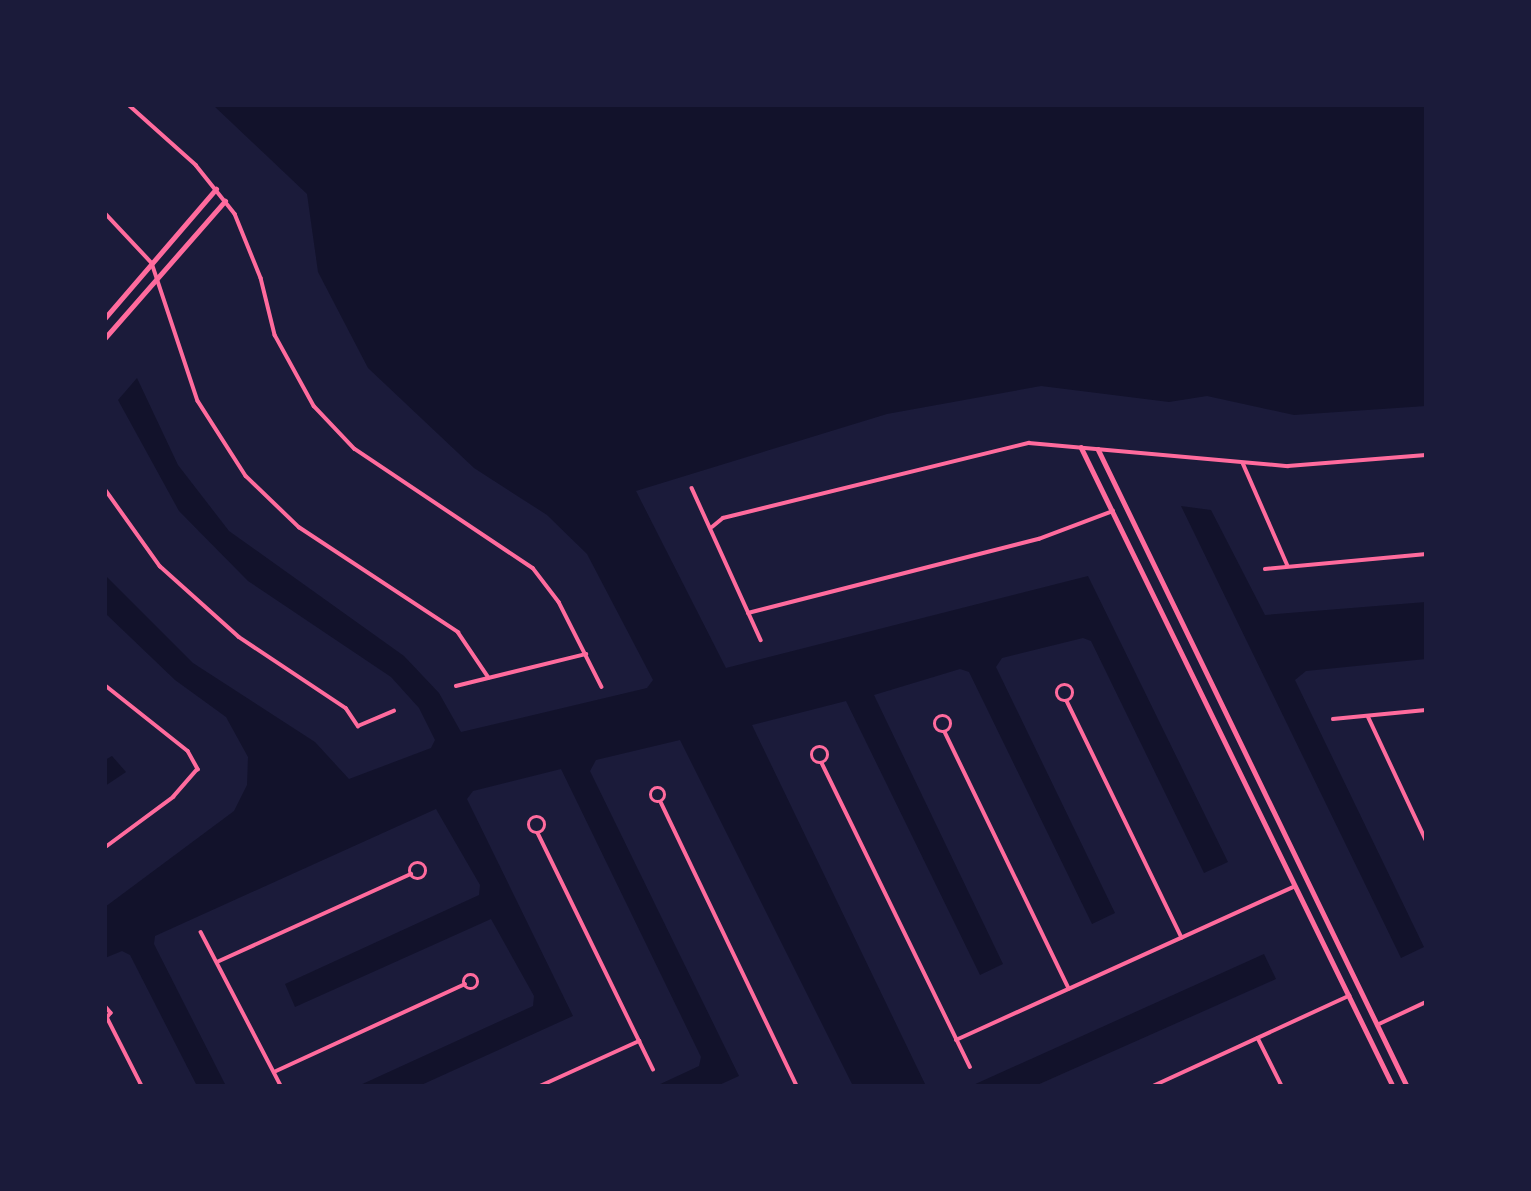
<!DOCTYPE html>
<style>
body{margin:0}
#map{position:relative;width:1531px;height:1191px;overflow:hidden;background:#1b1b3a;font-family:"Work Sans",sans-serif}
div>[style]{position:absolute}
.water>*{inset:0;background:#12122b}
.minor>*{height:3.5px;margin:-1.75px;padding:0 1.75px;transform-origin:1.75px;border-radius:1.75px;background:#ff6b9d}
.minor>.ring{margin:-1.75px;padding:0;box-sizing:content-box;background:none;border:3.5px solid #ff6b9d;border-radius:50%}
.tertiary>*{height:4.5px;margin:-2.25px;padding:0 2.25px;transform-origin:2.25px;border-radius:2.25px;background:#ff6b9d}
span{translate:-50% -50%;white-space:nowrap;text-align:center;line-height:1.15;-webkit-text-stroke:7px #1b1b3a;paint-order:stroke}
.frame{position:absolute;inset:0;border:107px solid #1b1b3a;pointer-events:none}
</style>
<div id="map">
<div class="water">
<i style="clip-path:polygon(213px 105px,1426px 105px,1426px 406px,1294px 415px,1207px 396px,1169px 402px,1041px 386px,887px 414px,636px 491px,726px 668px,1088px 576px,1228px 862px,1204px 873px,1091px 641px,1083px 638px,1002px 658px,996px 667px,1115px 913px,1092px 924px,969px 672px,960px 669px,874px 695px,1003px 964px,980px 975px,846px 701px,752px 725px,926px 1086px,853px 1086px,680px 740px,596px 760px,590px 771px,739px 1076px,717px 1086px,656px 1086px,699px 1066px,701px 1057px,561px 769px,473px 791px,467px 799px,573px 1016px,419px 1086px,358px 1086px,533px 1006px,534px 996px,491px 919px,295px 1007px,285px 984px,479px 895px,480px 885px,436px 809px,155px 936px,154px 944px,226px 1086px,197px 1086px,130px 955px,122px 951px,105px 958px,105px 907px,234px 811px,247px 785px,248px 757px,226px 717px,175px 680px,105px 613px,105px 575px,193px 663px,315px 742px,349px 779px,431px 748px,435px 740px,419px 708px,391px 677px,248px 581px,179px 511px,118px 400px,137px 378px,178px 465px,229px 531px,404px 656px,439px 693px,461px 732px,647px 688px,653px 680px,587px 554px,547px 515px,474px 468px,368px 368px,318px 272px,307px 194px)"></i>
<i style="clip-path:polygon(1181px 506px,1211px 510px,1265px 615px,1426px 602px,1426px 659px,1306px 671px,1295px 680px,1424px 947px,1401px 958px)"></i>
<i style="clip-path:polygon(112px 756px,126px 772px,105px 786px,105px 760px)"></i>
<i style="clip-path:polygon(1264px 954px,1276px 979px,1035px 1086px,971px 1086px)"></i>
</div>
<div class="minor">
<i style="left:129px;top:105px;width:90px;rotate:41.8deg"></i>
<i style="left:196px;top:165px;width:63px;rotate:51.5deg"></i>
<i style="left:235px;top:214px;width:69px;rotate:67.9deg"></i>
<i style="left:261px;top:278px;width:59px;rotate:76.2deg"></i>
<i style="left:275px;top:335px;width:81px;rotate:61.2deg"></i>
<i style="left:314px;top:406px;width:59px;rotate:46.4deg"></i>
<i style="left:355px;top:449px;width:214px;rotate:33.8deg"></i>
<i style="left:533px;top:568px;width:43px;rotate:52.6deg"></i>
<i style="left:559px;top:602px;width:95px;rotate:63.2deg"></i>
<i style="left:105px;top:213px;width:69px;rotate:46.8deg"></i>
<i style="left:152px;top:263px;width:145px;rotate:71.6deg"></i>
<i style="left:198px;top:401px;width:89px;rotate:57.4deg"></i>
<i style="left:246px;top:476px;width:74px;rotate:43.9deg"></i>
<i style="left:299px;top:527px;width:191px;rotate:33.4deg"></i>
<i style="left:458px;top:632px;width:55px;rotate:56deg"></i>
<i style="left:1243px;top:463px;width:112px;rotate:66.4deg"></i>
<i style="left:692px;top:488px;width:167px;rotate:65.6deg"></i>
<i style="left:105px;top:489px;width:95px;rotate:54.5deg"></i>
<i style="left:160px;top:566px;width:106px;rotate:41.9deg"></i>
<i style="left:239px;top:637px;width:128px;rotate:33.6deg"></i>
<i style="left:346px;top:708px;width:22px;rotate:56deg"></i>
<i style="left:358px;top:726px;width:39px;rotate:-23deg"></i>
<i style="left:712px;top:527px;width:14px;rotate:-39deg"></i>
<i style="left:723px;top:518px;width:315px;rotate:-13.8deg"></i>
<i style="left:1029px;top:443px;width:260px;rotate:5.1deg"></i>
<i style="left:1288px;top:466px;width:138px;rotate:-4.6deg"></i>
<i style="left:1265px;top:569px;width:162px;rotate:-5.3deg"></i>
<i style="left:748px;top:613px;width:300px;rotate:-14.3deg"></i>
<i style="left:1039px;top:539px;width:79px;rotate:-20.7deg"></i>
<i class="ring" style="left:1057px;top:685px;width:12.5px;height:12.5px"></i>
<i style="left:105px;top:685px;width:106px;rotate:38.5deg"></i>
<i style="left:188px;top:751px;width:21px;rotate:61deg"></i>
<i style="left:198px;top:769px;width:37px;rotate:131deg"></i>
<i style="left:174px;top:797px;width:86px;rotate:143.5deg"></i>
<i style="left:456px;top:686px;width:134px;rotate:-13.8deg"></i>
<i style="left:1067px;top:701px;width:263px;rotate:64.1deg"></i>
<i style="left:1368px;top:716px;width:137px;rotate:64.9deg"></i>
<i class="ring" style="left:935px;top:716px;width:12.5px;height:12.5px"></i>
<i style="left:1333px;top:719px;width:93px;rotate:-5.5deg"></i>
<i style="left:945px;top:732px;width:285px;rotate:64.2deg"></i>
<i class="ring" style="left:812px;top:747px;width:12.5px;height:12.5px"></i>
<i style="left:822px;top:763px;width:338px;rotate:64deg"></i>
<i class="ring" style="left:651px;top:788px;width:10.5px;height:10.5px"></i>
<i style="left:661px;top:802px;width:315px;rotate:64.4deg"></i>
<i class="ring" style="left:529px;top:817px;width:12.5px;height:12.5px"></i>
<i style="left:538px;top:833px;width:263px;rotate:64deg"></i>
<i class="ring" style="left:410px;top:863px;width:12.5px;height:12.5px"></i>
<i style="left:201px;top:932px;width:174px;rotate:62.5deg"></i>
<i style="left:217px;top:962px;width:213px;rotate:-24.4deg"></i>
<i class="ring" style="left:464px;top:975px;width:10.5px;height:10.5px"></i>
<i style="left:105px;top:1006px;width:9px;rotate:49deg"></i>
<i style="left:111px;top:1013px;width:10px;rotate:127deg"></i>
<i style="left:108px;top:1019px;width:75px;rotate:63.1deg"></i>
<i style="left:1377px;top:1025px;width:54px;rotate:-25.1deg"></i>
<i style="left:1258px;top:1038px;width:54px;rotate:63.4deg"></i>
<i style="left:956px;top:1040px;width:372px;rotate:-24.4deg"></i>
<i style="left:274px;top:1072px;width:210px;rotate:-24.7deg"></i>
<i style="left:540px;top:1086px;width:109px;rotate:-24.4deg"></i>
<i style="left:1153px;top:1086px;width:216px;rotate:-24.7deg"></i>
</div>
<div class="tertiary">
<i style="left:105px;top:318px;width:170px;rotate:-49.3deg"></i>
<i style="left:105px;top:338px;width:182px;rotate:-48.8deg"></i>
<i style="left:1081px;top:447px;width:711px;rotate:63.98deg"></i>
<i style="left:1098px;top:449px;width:708px;rotate:64.12deg"></i>
</div>
<div class="frame"></div>
</div>
